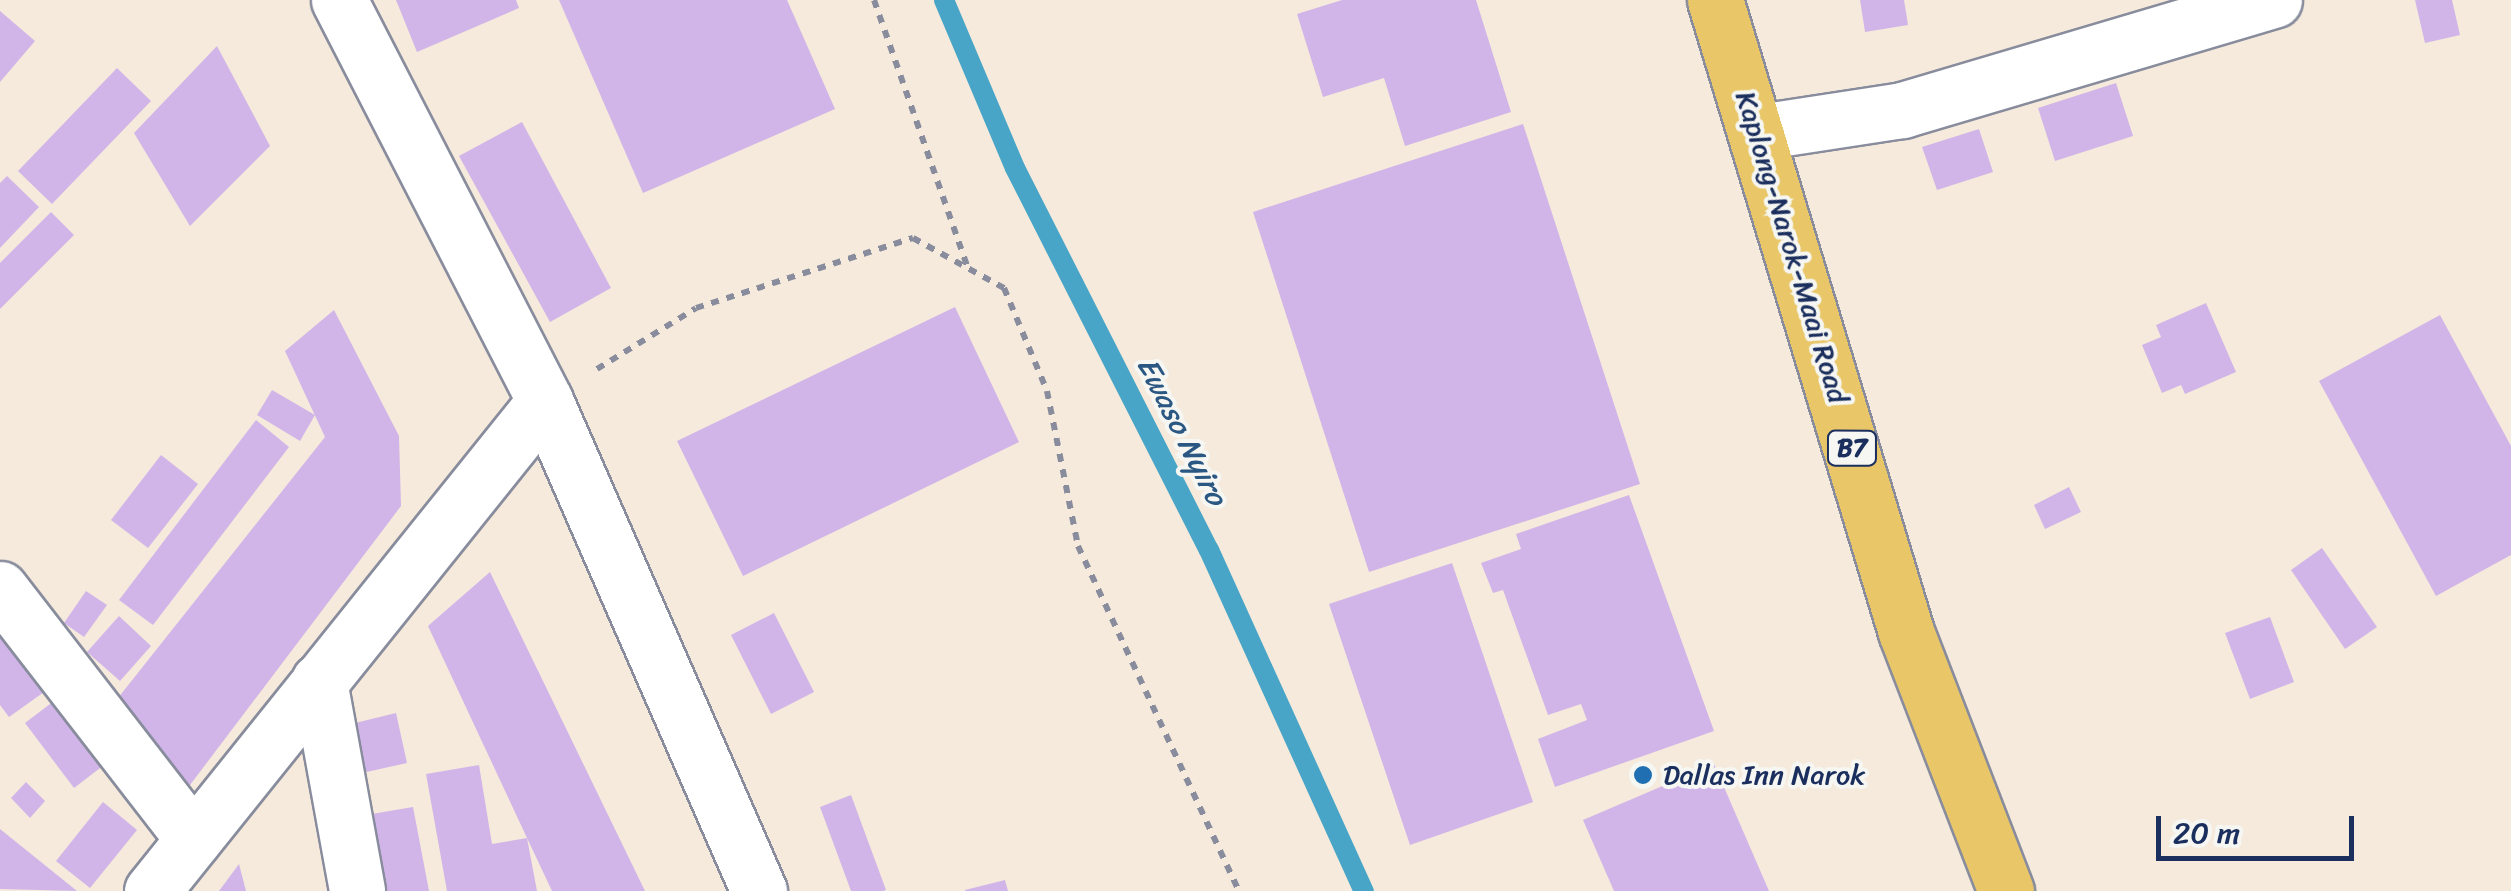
<!DOCTYPE html>
<style>
body{margin:0}
#map{position:relative;width:2511px;height:891px;overflow:hidden;background:#f5eadb;font-family:Sriracha,sans-serif}
div>[style]{position:absolute}
.stream>*{height:20px;margin:-10px;padding:0 10px;transform-origin:10px;border-radius:10px;background:#48a5c7}
.building>*{inset:0;background:#d1b5e9}
.path>*{height:6px;margin-top:-3px;transform-origin:0;background:repeating-linear-gradient(90deg,#888c9c 0 8px,transparent 0 16px)}
.roads{filter:drop-shadow(2px 0 #888c9c) drop-shadow(-2px 0 #888c9c) drop-shadow(0 2px #888c9c) drop-shadow(0 -2px #888c9c)}
.minor>*{height:55px;margin:-27.5px;padding:0 27.5px;transform-origin:27.5px;border-radius:27.5px;background:#fff}
.tertiary>*{height:55px;margin:-27.5px;padding:0 27.5px;transform-origin:27.5px;border-radius:27.5px;background:#fff}
.trunk>*{height:55px;margin:-27.5px;padding:0 27.5px;transform-origin:27.5px;border-radius:27.5px;background:#e9c769}
.dots>*{width:28px;height:28px;translate:-50% -50%;box-sizing:border-box;border:5px solid #f6f6f2;border-radius:50%}
span{translate:-50% -50%;white-space:nowrap;text-align:center;line-height:1.15;-webkit-text-stroke:8px #f6f6f2;paint-order:stroke}
.shield-label span{padding:2px 8px;background:#f6f6f2;border:2px solid;border-radius:8px;-webkit-text-stroke-width:0}
.shield-label{font-size:25px;color:#1b2f5e;font-weight:700}
.street-label{font-size:28px;color:#1b2f5e}
.poi-label{font-size:28px;color:#1b2f5e}
.left{translate:0 -50%;text-align:left}
.water-label{font-size:30px;color:#2b5883;font-style:italic}
.scale{position:absolute;left:2156px;top:816px;width:198px;height:45px;box-sizing:border-box;border:5px solid #1b2f5e;border-top:0;padding-left:12px;font-size:30px;line-height:35px;white-space:nowrap;color:#1b2f5e;-webkit-text-stroke:8px #f6f6f2;paint-order:stroke}
</style>
<div id="map">
<div class="stream">
<i style="left:944px;top:0;width:182px;rotate:67.1deg"></i>
<i style="left:1015px;top:168px;width:428px;rotate:63.1deg"></i>
<i style="left:1209px;top:550px;width:375px;rotate:65.6deg"></i>
</div>
<div class="building">
<i style="clip-path:polygon(396px 0,516px 0,519px 8px,417px 52px)"></i>
<i style="clip-path:polygon(559px 0,787px 0,835px 109px,643px 193px)"></i>
<i style="clip-path:polygon(1342px 0,1476px 0,1511px 112px,1405px 146px,1384px 78px,1323px 97px,1297px 14px)"></i>
<i style="clip-path:polygon(1860px 0,1904px 0,1908px 25px,1865px 32px)"></i>
<i style="clip-path:polygon(2415px 0,2452px 0,2460px 35px,2425px 43px)"></i>
<i style="clip-path:polygon(0 11px,35px 41px,0 82px)"></i>
<i style="clip-path:polygon(217px 46px,270px 146px,190px 226px,134px 133px)"></i>
<i style="clip-path:polygon(117px 68px,151px 101px,52px 204px,18px 171px)"></i>
<i style="clip-path:polygon(2116px 83px,2133px 136px,2055px 161px,2038px 108px)"></i>
<i style="clip-path:polygon(522px 122px,611px 288px,550px 322px,459px 156px)"></i>
<i style="clip-path:polygon(1523px 124px,1640px 484px,1369px 572px,1253px 212px)"></i>
<i style="clip-path:polygon(1979px 129px,1993px 172px,1937px 190px,1922px 147px)"></i>
<i style="clip-path:polygon(7px 176px,39px 207px,0 248px,0 183px)"></i>
<i style="clip-path:polygon(51px 212px,74px 235px,0 309px,0 263px)"></i>
<i style="clip-path:polygon(2206px 303px,2236px 372px,2185px 394px,2181px 385px,2162px 393px,2142px 345px,2161px 337px,2156px 325px)"></i>
<i style="clip-path:polygon(955px 307px,1019px 442px,743px 576px,677px 441px)"></i>
<i style="clip-path:polygon(334px 310px,399px 436px,401px 506px,187px 789px,114px 703px,325px 437px,285px 351px)"></i>
<i style="clip-path:polygon(2440px 315px,2511px 446px,2511px 555px,2436px 596px,2319px 381px)"></i>
<i style="clip-path:polygon(272px 390px,315px 415px,300px 441px,257px 415px)"></i>
<i style="clip-path:polygon(256px 420px,289px 447px,153px 625px,119px 600px)"></i>
<i style="clip-path:polygon(161px 455px,198px 484px,148px 548px,111px 520px)"></i>
<i style="clip-path:polygon(2069px 487px,2081px 512px,2045px 529px,2034px 505px)"></i>
<i style="clip-path:polygon(1629px 495px,1714px 731px,1555px 787px,1538px 739px,1587px 720px,1581px 704px,1548px 715px,1503px 590px,1493px 593px,1481px 563px,1521px 549px,1516px 534px)"></i>
<i style="clip-path:polygon(2322px 548px,2377px 627px,2345px 649px,2291px 570px)"></i>
<i style="clip-path:polygon(1452px 563px,1533px 802px,1410px 845px,1329px 604px)"></i>
<i style="clip-path:polygon(490px 572px,645px 891px,552px 891px,527px 838px,537px 891px,447px 891px,426px 774px,479px 765px,492px 844px,527px 838px,428px 626px)"></i>
<i style="clip-path:polygon(86px 591px,107px 605px,84px 637px,64px 623px)"></i>
<i style="clip-path:polygon(774px 613px,814px 692px,771px 714px,731px 635px)"></i>
<i style="clip-path:polygon(119px 616px,151px 646px,120px 681px,87px 652px)"></i>
<i style="clip-path:polygon(2270px 617px,2294px 682px,2250px 699px,2225px 633px)"></i>
<i style="clip-path:polygon(0 631px,44px 692px,9px 717px,0 705px)"></i>
<i style="clip-path:polygon(54px 701px,104px 765px,74px 788px,25px 723px)"></i>
<i style="clip-path:polygon(396px 713px,407px 763px,362px 773px,351px 724px)"></i>
<i style="clip-path:polygon(1714px 764px,1769px 891px,1614px 891px,1583px 820px)"></i>
<i style="clip-path:polygon(26px 782px,45px 801px,30px 818px,11px 798px)"></i>
<i style="clip-path:polygon(851px 795px,886px 890px,883px 891px,851px 891px,820px 807px)"></i>
<i style="clip-path:polygon(103px 802px,137px 830px,90px 888px,56px 861px)"></i>
<i style="clip-path:polygon(413px 807px,429px 891px,379px 891px,366px 815px)"></i>
<i style="clip-path:polygon(0 829px,77px 891px,0 889px)"></i>
<i style="clip-path:polygon(239px 864px,246px 891px,219px 891px)"></i>
<i style="clip-path:polygon(1005px 880px,1008px 891px,965px 891px,965px 890px)"></i>
</div>
<div class="path">
<i style="left:874px;top:0;width:284px;rotate:70.7deg"></i>
<i style="left:597px;top:369px;width:116px;rotate:-31.6deg"></i>
<i style="left:696px;top:308px;width:228px;rotate:-17.9deg"></i>
<i style="left:913px;top:238px;width:104px;rotate:28.8deg"></i>
<i style="left:1004px;top:288px;width:112px;rotate:67.3deg"></i>
<i style="left:1047px;top:391px;width:158px;rotate:78.7deg"></i>
<i style="left:1078px;top:546px;width:381px;rotate:65deg"></i>
</div>
<div class="roads">
<div class="minor">
<i style="left:1759px;top:132px;width:145px;rotate:-8.7deg"></i>
<i style="left:1902px;top:110px;width:388px;rotate:-16.5deg"></i>
<i style="left:0;top:589px;width:316px;rotate:52.3deg"></i>
<i style="left:319px;top:681px;width:213px;rotate:79.7deg"></i>
<i style="left:152px;top:891px;width:628px;rotate:-51.27deg"></i>
</div>
<div class="tertiary">
<i style="left:339px;top:0;width:451px;rotate:62.8deg"></i>
<i style="left:545px;top:401px;width:535px;rotate:66.41deg"></i>
</div>
<div class="trunk">
<i style="left:1715px;top:0;width:660px;rotate:73.18deg"></i>
<i style="left:1906px;top:632px;width:278px;rotate:68.9deg"></i>
</div>
</div>
<div class="dots">
<i style="left:1643px;top:775px;background:#1f6fb2"></i>
</div>
<div class="shield-label">
<span style="left:1852px;top:448px">B7</span>
</div>
<div class="street-label">
<span style="left:1792px;top:247px;rotate:73deg">Kaplong-Narok-Maai Road</span>
</div>
<div class="poi-label">
<span class="left" style="left:1663px;top:775px">Dallas Inn Narok</span>
</div>
<div class="water-label">
<span style="left:1182px;top:431px;rotate:63deg">Ewaso Nyiro</span>
</div>
<div class="scale">20 m</div>
</div>
